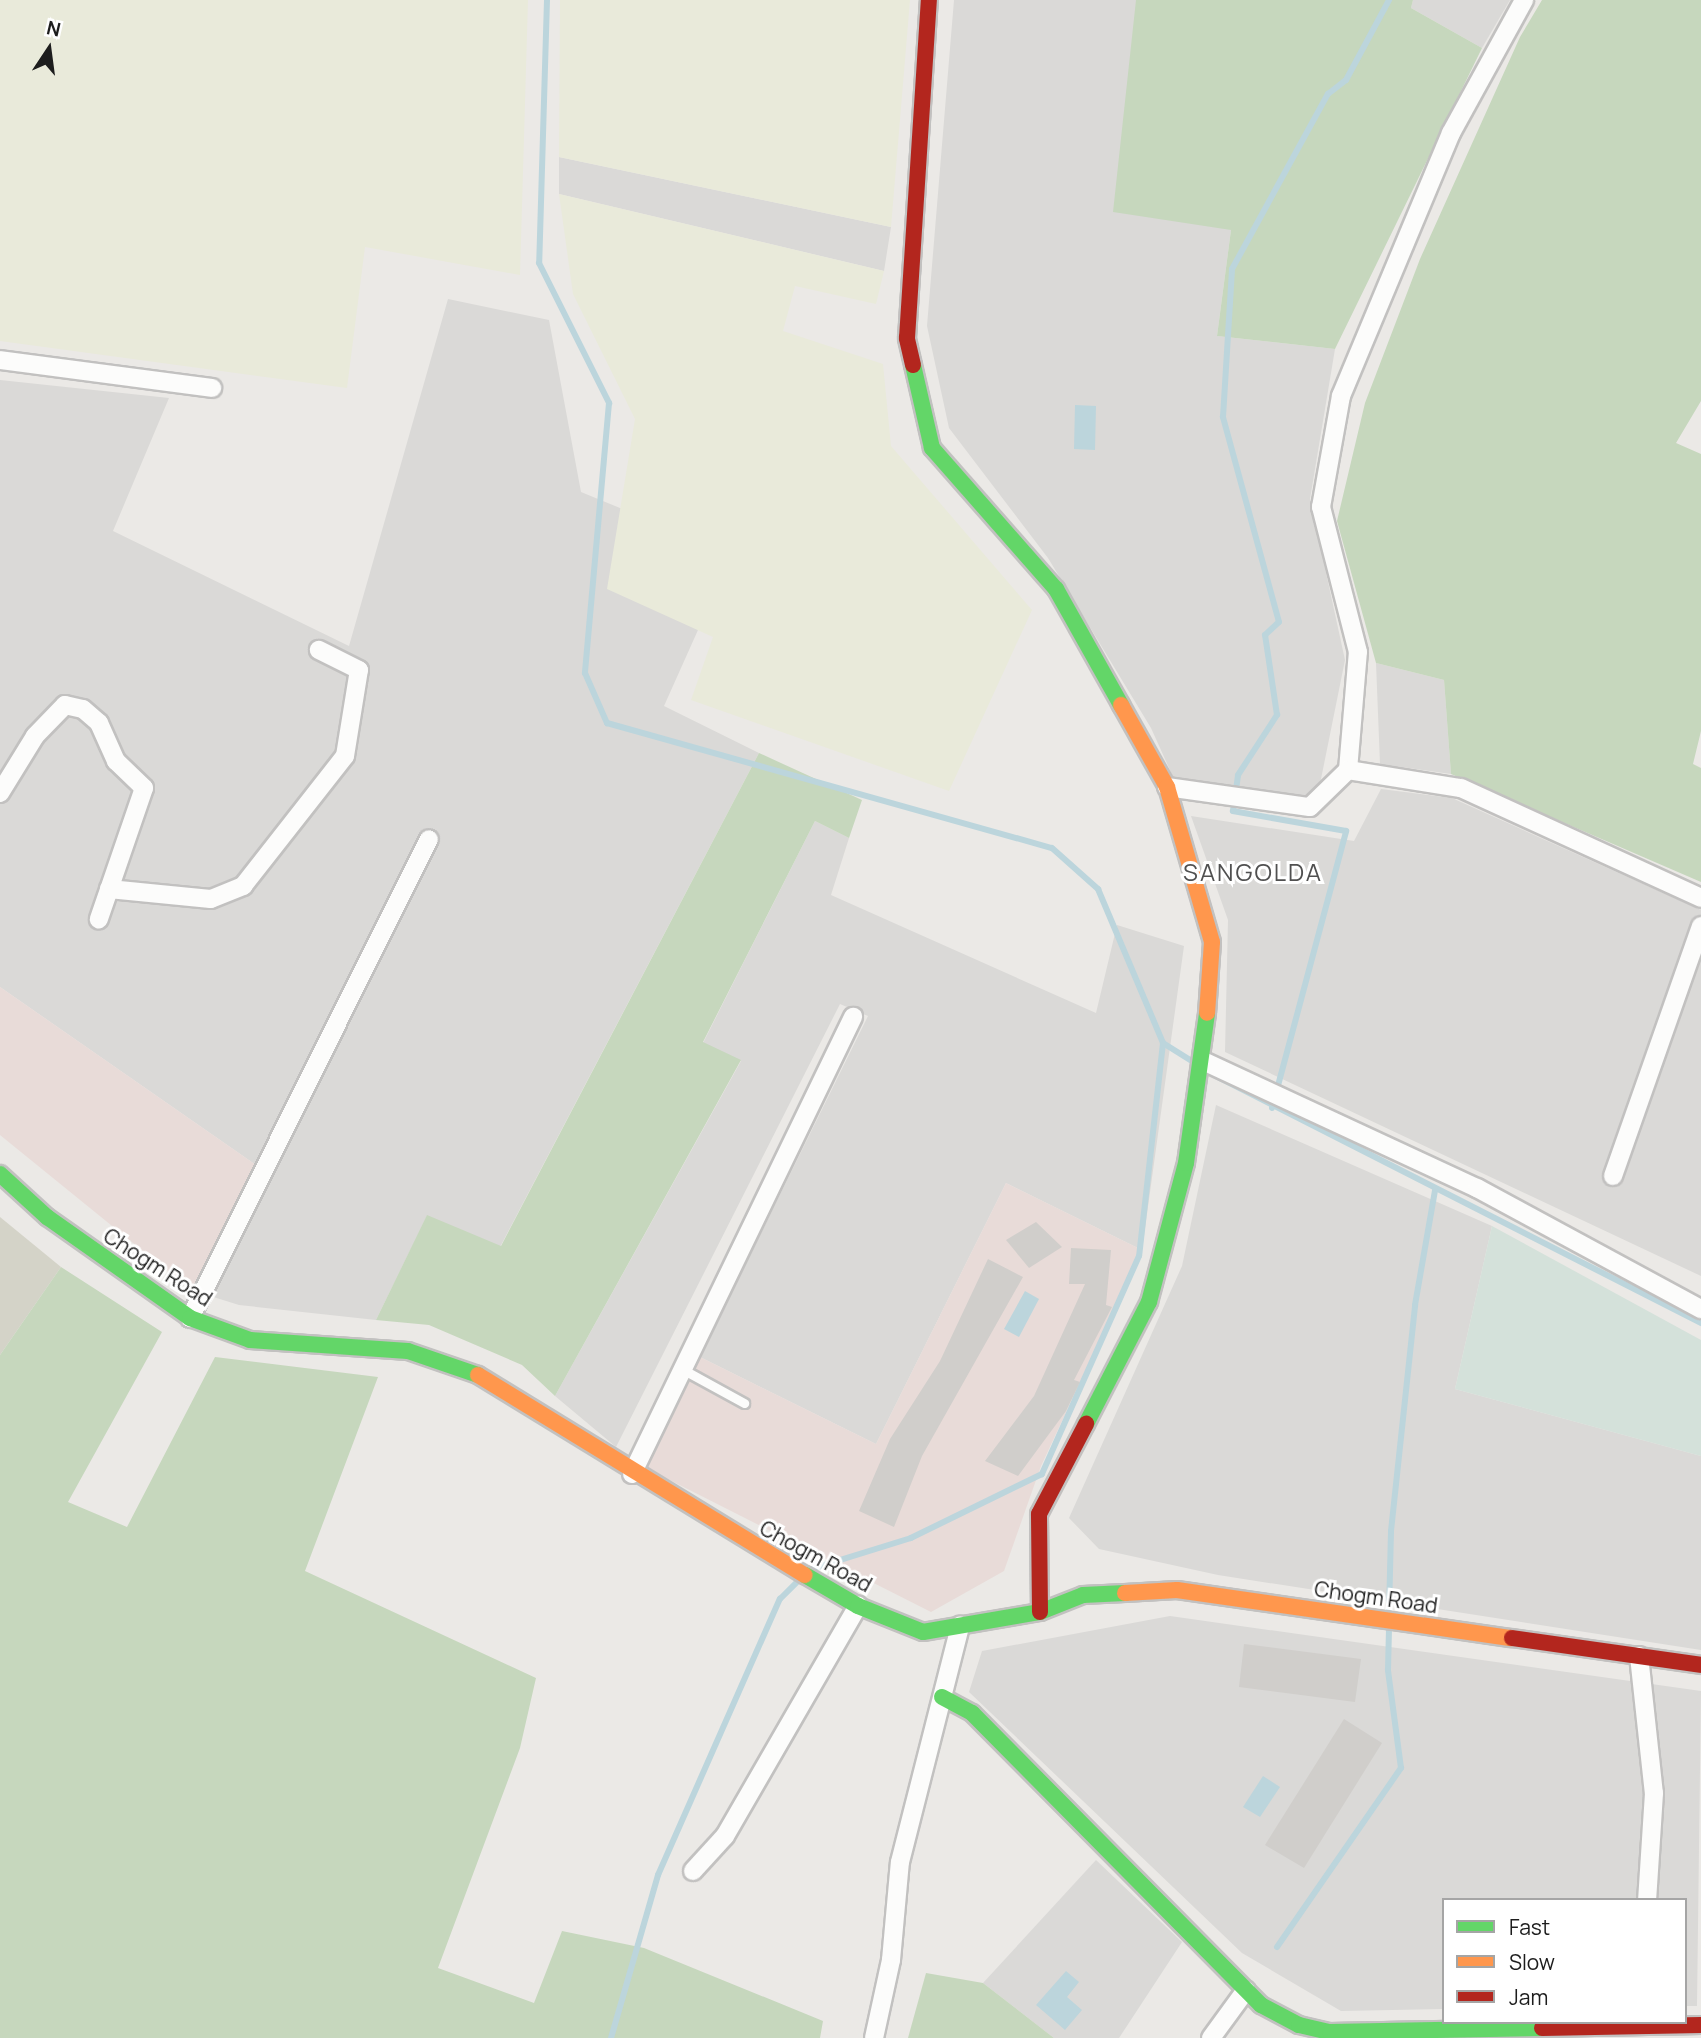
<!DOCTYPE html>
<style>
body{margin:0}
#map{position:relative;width:1701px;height:2038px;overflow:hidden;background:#ebe9e6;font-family:Manrope,sans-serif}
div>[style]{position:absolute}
.residential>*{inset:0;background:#dad9d7}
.commercial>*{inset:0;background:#e8dbd8}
.construction>*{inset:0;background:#d4d3c8}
.farmland>*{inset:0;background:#e9eada}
.forest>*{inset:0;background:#c6d7bd}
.wetland>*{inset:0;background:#d4e1da}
.water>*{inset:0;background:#bcd5dc}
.stream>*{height:6px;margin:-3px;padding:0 3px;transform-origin:3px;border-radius:3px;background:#bcd5dc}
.building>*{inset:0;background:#d0cecb}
.roads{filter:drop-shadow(2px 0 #c2c1c0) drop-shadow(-2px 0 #c2c1c0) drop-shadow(0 2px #c2c1c0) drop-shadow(0 -2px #c2c1c0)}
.lane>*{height:9px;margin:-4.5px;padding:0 4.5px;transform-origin:4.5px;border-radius:4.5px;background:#fcfcfb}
.street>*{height:18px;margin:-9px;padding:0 9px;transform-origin:9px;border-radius:9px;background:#fcfcfb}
.fast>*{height:16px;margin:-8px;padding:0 8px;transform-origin:8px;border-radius:8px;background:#63d668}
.slow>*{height:16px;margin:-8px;padding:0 8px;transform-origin:8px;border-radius:8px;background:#ff974d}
.jam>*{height:16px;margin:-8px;padding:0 8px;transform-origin:8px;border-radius:8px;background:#b3261e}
span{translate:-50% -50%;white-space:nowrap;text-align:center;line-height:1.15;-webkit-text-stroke:6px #fff;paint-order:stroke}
.street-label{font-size:21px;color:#1d1d1d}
.quarter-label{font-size:24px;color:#505050;letter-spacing:2px}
.legend{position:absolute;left:1442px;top:1898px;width:245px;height:126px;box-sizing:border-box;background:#fff;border:2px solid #a5a5a5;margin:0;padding:9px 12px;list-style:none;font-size:21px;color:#1d1d1d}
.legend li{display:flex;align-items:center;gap:14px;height:35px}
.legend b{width:35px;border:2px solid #a5a5a5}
.north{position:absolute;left:14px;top:14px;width:70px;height:70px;-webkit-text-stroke:5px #fff;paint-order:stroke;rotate:13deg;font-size:19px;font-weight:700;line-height:28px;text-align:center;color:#1d1d1d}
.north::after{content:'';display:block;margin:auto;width:24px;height:32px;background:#1d1d1d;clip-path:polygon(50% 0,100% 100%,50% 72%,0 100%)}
</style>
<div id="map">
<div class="residential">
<i style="clip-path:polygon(954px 0,1136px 0,1231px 230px,1217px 336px,1335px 349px,1310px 499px,1345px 660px,1320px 784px,1310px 798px,1174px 779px,1151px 728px,1048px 558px,949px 428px,927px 326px)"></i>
<i style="clip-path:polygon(1413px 0,1510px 0,1482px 48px,1411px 8px)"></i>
<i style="clip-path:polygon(559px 157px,891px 227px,884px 271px,559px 194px)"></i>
<i style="clip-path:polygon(448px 299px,549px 320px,581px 492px,732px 554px,664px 706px,759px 753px,500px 1247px,427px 1216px,376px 1320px,239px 1305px,191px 1290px,256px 1165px,0 987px,0 380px,169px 398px,113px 531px,349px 646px)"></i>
<i style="clip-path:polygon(1376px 663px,1444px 680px,1451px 774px,1380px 764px)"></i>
<i style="clip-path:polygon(1381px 789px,1452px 798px,1701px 910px,1701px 1276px,1225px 1052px,1228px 920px,1191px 816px,1354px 841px)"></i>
<i style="clip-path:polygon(815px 821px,849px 838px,831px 895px,1096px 1013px,1117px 925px,1184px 946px,1142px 1250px,1006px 1183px,876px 1444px,700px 1357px,868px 1016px,840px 1004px,616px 1447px,555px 1396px,741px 1061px,703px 1043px)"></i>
<i style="clip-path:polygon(1216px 1105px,1492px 1226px,1455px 1389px,1701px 1456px,1701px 1650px,1218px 1575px,1099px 1549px,1069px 1518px,1182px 1266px)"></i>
<i style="clip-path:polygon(1170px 1616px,1701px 1691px,1697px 2006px,1685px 2006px,1685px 1900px,1444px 1900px,1444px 2009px,1341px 2011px,1242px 1953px,969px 1692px,982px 1651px)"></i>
<i style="clip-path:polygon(1096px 1860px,1182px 1942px,1119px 2038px,1054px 2038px,983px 1983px)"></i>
</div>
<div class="commercial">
<i style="clip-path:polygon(0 987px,256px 1165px,191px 1290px,0 1135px)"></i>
<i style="clip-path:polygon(1006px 1183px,1142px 1250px,1041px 1466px,1004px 1571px,931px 1612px,644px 1467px,700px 1357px,876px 1444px)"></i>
</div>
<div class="construction">
<i style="clip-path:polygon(0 1217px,61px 1267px,0 1355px)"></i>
</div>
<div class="farmland">
<i style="clip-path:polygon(0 0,528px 0,520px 275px,365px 247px,347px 388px,0 341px)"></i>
<i style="clip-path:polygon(560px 0,910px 0,891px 227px,559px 157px)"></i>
<i style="clip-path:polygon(559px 194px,884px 271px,876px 304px,795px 286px,783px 331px,883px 364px,891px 446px,1032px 610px,949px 791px,691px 700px,713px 637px,607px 589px,635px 419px,573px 294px)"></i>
</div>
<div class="forest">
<i style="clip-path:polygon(1136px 0,1413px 0,1411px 8px,1482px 48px,1335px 349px,1217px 336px,1231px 230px,1113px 212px)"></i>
<i style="clip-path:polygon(1542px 0,1701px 0,1701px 401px,1676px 443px,1701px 454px,1701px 731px,1693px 764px,1701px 768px,1701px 882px,1451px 774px,1444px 680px,1376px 663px,1337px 521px,1365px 403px,1420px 259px,1520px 37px)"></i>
<i style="clip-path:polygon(759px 753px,862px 800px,849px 838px,815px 821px,703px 1042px,741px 1060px,555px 1396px,522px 1365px,429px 1325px,376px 1320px,427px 1215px,501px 1246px)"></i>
<i style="clip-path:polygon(61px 1267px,162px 1332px,68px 1502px,127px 1527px,215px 1357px,378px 1377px,305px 1571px,536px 1678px,520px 1748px,438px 1968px,534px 2003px,562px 1931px,644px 1948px,823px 2021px,820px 2038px,0 2038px,0 1355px)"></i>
<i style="clip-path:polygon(926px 1973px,983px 1983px,1054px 2038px,908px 2038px)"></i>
</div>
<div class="wetland">
<i style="clip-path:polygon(1492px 1226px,1701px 1340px,1701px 1456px,1455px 1389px)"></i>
</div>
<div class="water">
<i style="clip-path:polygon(1075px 405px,1096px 406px,1095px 450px,1074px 449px)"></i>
<i style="clip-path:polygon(1025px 1291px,1039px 1299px,1019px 1337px,1004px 1329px)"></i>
<i style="clip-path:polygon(1263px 1776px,1280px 1787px,1260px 1817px,1243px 1807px)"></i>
<i style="clip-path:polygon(1066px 1971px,1079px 1982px,1067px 1997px,1082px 2010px,1065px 2030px,1036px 2005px)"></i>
</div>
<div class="stream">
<i style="left:547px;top:0;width:263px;rotate:91.7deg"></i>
<i style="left:539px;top:263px;width:157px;rotate:63.4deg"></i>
<i style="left:609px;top:403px;width:271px;rotate:95.1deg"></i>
<i style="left:585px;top:673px;width:55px;rotate:66.3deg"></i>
<i style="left:607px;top:723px;width:462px;rotate:15.7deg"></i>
<i style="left:1052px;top:848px;width:62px;rotate:41.7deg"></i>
<i style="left:1098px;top:889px;width:167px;rotate:67.1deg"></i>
<i style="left:1163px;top:1043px;width:214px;rotate:96.4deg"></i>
<i style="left:1139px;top:1256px;width:239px;rotate:114deg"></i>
<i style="left:1042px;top:1474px;width:146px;rotate:154deg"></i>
<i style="left:911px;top:1538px;width:105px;rotate:162.8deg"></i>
<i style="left:1163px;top:1043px;width:40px;rotate:32deg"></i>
<i style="left:1212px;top:1074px;width:549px;rotate:26.99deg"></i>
<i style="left:1272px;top:1108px;width:287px;rotate:-75deg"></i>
<i style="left:1346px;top:831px;width:115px;rotate:-170deg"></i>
<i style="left:1233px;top:811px;width:36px;rotate:-82deg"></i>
<i style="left:1238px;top:775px;width:72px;rotate:-57deg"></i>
<i style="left:1277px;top:715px;width:81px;rotate:-98.5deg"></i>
<i style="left:1265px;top:635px;width:19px;rotate:-43deg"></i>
<i style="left:1279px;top:622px;width:213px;rotate:-105.3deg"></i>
<i style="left:1223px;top:417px;width:148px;rotate:-86.5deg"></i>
<i style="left:1232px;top:269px;width:200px;rotate:-61.3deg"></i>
<i style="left:1328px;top:94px;width:23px;rotate:-38deg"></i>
<i style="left:1346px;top:80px;width:91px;rotate:-61.7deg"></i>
<i style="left:1389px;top:1613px;width:82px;rotate:-88.6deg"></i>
<i style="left:1391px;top:1531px;width:227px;rotate:-83.9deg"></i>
<i style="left:1415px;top:1305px;width:117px;rotate:-80.1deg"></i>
<i style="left:1277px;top:1947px;width:218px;rotate:-55.3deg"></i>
<i style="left:1401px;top:1768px;width:99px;rotate:-97.6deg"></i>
<i style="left:1388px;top:1670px;width:42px;rotate:-88.6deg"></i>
<i style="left:611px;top:2038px;width:170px;rotate:-73.9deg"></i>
<i style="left:658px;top:1875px;width:302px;rotate:-66.2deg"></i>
<i style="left:780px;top:1599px;width:25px;rotate:-45deg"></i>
</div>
<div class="building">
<i style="clip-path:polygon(1036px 1222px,1062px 1247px,1029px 1268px,1006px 1240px)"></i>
<i style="clip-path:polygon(1071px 1248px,1111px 1250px,1106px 1305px,1112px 1307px,1074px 1380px,1080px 1382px,1066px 1411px,1018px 1476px,985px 1461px,1034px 1396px,1085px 1284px,1069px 1284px)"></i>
<i style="clip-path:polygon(988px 1259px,1023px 1277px,922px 1456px,894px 1527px,859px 1511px,890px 1439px,940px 1361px)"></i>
<i style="clip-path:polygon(1244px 1644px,1361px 1659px,1355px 1702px,1239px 1687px)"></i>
<i style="clip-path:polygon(1344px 1719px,1382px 1743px,1304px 1868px,1265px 1845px)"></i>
</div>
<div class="roads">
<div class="lane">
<i style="left:682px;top:1369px;width:71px;rotate:28.7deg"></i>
</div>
<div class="street">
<i style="left:0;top:360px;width:214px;rotate:7.5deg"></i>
<i style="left:1348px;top:770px;width:118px;rotate:-85.2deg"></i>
<i style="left:1358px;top:652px;width:150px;rotate:-104.3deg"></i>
<i style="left:1321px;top:507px;width:113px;rotate:-79.8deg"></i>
<i style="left:1341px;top:396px;width:285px;rotate:-67.3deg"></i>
<i style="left:1451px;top:133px;width:152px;rotate:-61.2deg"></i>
<i style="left:1167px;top:787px;width:144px;rotate:8deg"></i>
<i style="left:1310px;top:807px;width:53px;rotate:-44.2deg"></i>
<i style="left:1348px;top:770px;width:114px;rotate:9.1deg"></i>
<i style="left:1461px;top:788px;width:264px;rotate:24.6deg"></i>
<i style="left:0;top:793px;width:67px;rotate:-58.4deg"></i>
<i style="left:35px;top:736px;width:43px;rotate:-45.9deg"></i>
<i style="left:65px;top:705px;width:18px;rotate:13deg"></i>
<i style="left:83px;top:709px;width:21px;rotate:41deg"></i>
<i style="left:99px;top:723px;width:42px;rotate:65.9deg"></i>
<i style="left:116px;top:761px;width:39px;rotate:44deg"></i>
<i style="left:144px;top:788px;width:139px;rotate:109deg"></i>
<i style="left:109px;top:889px;width:102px;rotate:5.6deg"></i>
<i style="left:211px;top:899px;width:35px;rotate:-22deg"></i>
<i style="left:243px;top:886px;width:165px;rotate:-51.9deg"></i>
<i style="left:345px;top:756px;width:87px;rotate:-80.8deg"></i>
<i style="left:359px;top:670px;width:45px;rotate:-153.4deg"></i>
<i style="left:1203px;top:1061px;width:302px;rotate:24.9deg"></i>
<i style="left:1477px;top:1188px;width:255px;rotate:28.4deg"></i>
<i style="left:1613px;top:1176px;width:265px;rotate:-70.6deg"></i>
<i style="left:190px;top:1318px;width:535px;rotate:-63.48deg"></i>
<i style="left:632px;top:1474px;width:508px;rotate:-64.19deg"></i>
<i style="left:1639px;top:1656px;width:138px;rotate:83.8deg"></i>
<i style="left:1654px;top:1793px;width:107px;rotate:93.7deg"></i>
<i style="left:693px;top:1871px;width:47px;rotate:-47.6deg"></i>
<i style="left:725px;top:1836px;width:266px;rotate:-60deg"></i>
<i style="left:874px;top:2038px;width:80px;rotate:-77.7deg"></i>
<i style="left:891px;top:1960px;width:98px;rotate:-84.8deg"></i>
<i style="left:900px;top:1862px;width:244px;rotate:-75.7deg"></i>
<i style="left:1211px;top:2038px;width:59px;rotate:-53.9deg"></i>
</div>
<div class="fast">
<i style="left:913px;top:365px;width:85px;rotate:77.1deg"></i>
<i style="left:932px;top:448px;width:188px;rotate:48.7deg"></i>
<i style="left:1056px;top:589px;width:133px;rotate:60.7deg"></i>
<i style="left:0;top:1174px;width:64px;rotate:42.5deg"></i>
<i style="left:47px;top:1217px;width:175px;rotate:35.2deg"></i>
<i style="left:190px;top:1318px;width:64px;rotate:20.1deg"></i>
<i style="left:250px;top:1340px;width:158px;rotate:4deg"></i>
<i style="left:408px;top:1351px;width:74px;rotate:18.9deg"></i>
<i style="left:1086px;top:1424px;width:137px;rotate:-62.7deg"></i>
<i style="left:1149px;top:1302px;width:144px;rotate:-75.1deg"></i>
<i style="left:1186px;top:1163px;width:151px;rotate:-82deg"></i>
<i style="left:805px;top:1575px;width:61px;rotate:30.3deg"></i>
<i style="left:858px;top:1606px;width:70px;rotate:21.8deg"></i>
<i style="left:923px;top:1632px;width:119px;rotate:-9.7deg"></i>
<i style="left:1040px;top:1612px;width:46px;rotate:-21.6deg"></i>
<i style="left:1083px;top:1595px;width:42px;rotate:-2.7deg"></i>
<i style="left:942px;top:1697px;width:34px;rotate:28deg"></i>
<i style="left:972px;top:1713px;width:411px;rotate:45.3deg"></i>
<i style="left:1261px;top:2005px;width:43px;rotate:27.8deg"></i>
<i style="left:1299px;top:2025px;width:32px;rotate:13deg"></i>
<i style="left:1330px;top:2032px;width:212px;rotate:-1.1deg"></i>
</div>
<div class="slow">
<i style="left:1121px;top:705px;width:94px;rotate:60.7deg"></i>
<i style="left:1167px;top:787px;width:161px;rotate:73.8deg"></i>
<i style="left:1212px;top:942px;width:71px;rotate:94deg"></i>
<i style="left:478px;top:1375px;width:383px;rotate:31.5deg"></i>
<i style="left:1125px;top:1593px;width:52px;rotate:-3.3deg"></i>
<i style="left:1177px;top:1590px;width:338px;rotate:8.2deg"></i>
</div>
<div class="jam">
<i style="left:913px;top:365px;width:28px;rotate:-103deg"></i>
<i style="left:907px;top:338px;width:339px;rotate:-86.3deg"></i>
<i style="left:1040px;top:1612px;width:98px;rotate:-90.6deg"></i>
<i style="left:1039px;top:1514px;width:102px;rotate:-62.4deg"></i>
<i style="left:1512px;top:1638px;width:191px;rotate:8.1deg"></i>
<i style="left:1542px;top:2028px;width:159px;rotate:-1.1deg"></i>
</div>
</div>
<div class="street-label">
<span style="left:158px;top:1267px;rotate:33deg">Chogm Road</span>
<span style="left:816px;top:1556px;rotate:29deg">Chogm Road</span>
<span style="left:1376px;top:1597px;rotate:8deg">Chogm Road</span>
</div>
<div class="quarter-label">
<span style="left:1253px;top:872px">SANGOLDA</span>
</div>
<ul class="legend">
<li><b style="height:9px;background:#63d668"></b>Fast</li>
<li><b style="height:9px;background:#ff974d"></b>Slow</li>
<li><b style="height:9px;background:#b3261e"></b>Jam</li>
</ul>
<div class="north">N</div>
</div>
